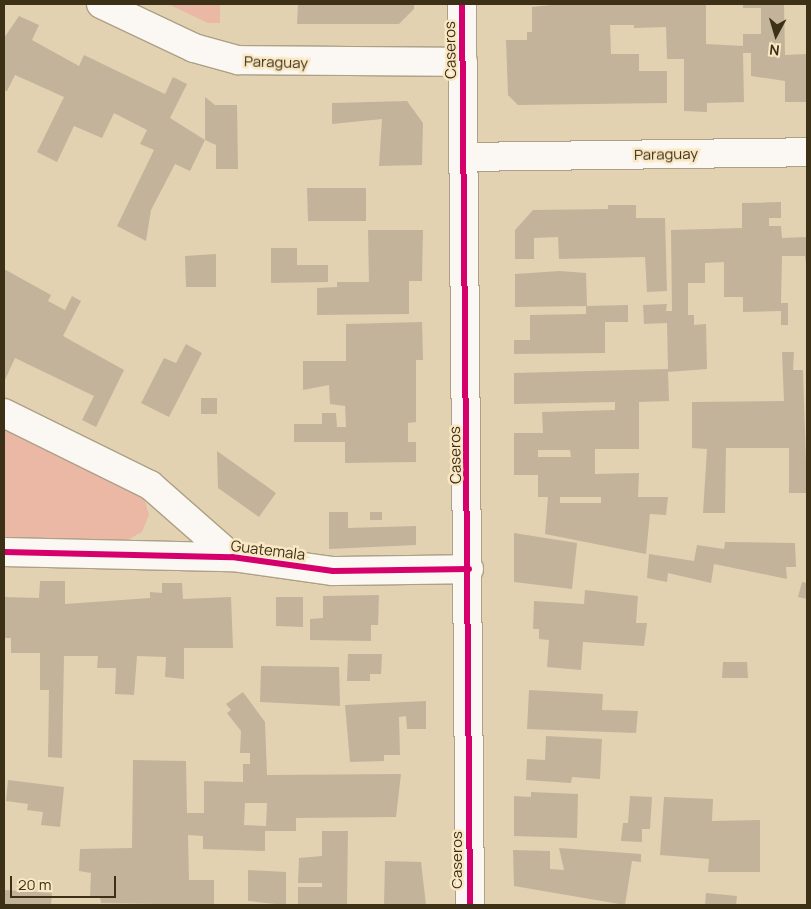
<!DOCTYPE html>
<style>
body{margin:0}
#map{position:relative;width:811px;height:909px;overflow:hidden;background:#e2d2b1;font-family:Manrope,sans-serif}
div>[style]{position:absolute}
.green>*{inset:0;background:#eab8a5}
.building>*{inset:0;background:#c3b39b}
.roads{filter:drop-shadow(1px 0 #ada086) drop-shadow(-1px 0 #ada086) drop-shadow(0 1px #ada086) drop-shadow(0 -1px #ada086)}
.minor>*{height:28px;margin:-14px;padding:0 14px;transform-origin:14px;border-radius:14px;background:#fbf8f3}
.cycleway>*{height:6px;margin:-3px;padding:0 3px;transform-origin:3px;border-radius:3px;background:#d6006c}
span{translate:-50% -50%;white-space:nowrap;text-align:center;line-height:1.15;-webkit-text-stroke:5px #fae8c4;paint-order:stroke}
.street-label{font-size:15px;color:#3c3017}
.frame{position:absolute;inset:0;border:5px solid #3c3017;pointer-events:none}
.north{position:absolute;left:751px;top:10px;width:50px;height:50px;-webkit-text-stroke:4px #fae8c4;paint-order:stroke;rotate:186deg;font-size:14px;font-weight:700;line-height:20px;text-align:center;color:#3c3017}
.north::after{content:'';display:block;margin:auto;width:18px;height:22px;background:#3c3017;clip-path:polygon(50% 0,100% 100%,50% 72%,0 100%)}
.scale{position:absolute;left:10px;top:876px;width:106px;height:22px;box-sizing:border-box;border:2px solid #3c3017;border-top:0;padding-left:6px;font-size:15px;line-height:18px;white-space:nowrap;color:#3c3017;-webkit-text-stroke:4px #fae8c4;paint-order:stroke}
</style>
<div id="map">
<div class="green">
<i style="clip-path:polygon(168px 4px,220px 4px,220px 23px,208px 23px)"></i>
<i style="clip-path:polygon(4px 427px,144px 498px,149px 515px,142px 532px,127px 540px,4px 538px)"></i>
</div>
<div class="building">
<i style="clip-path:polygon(298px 4px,414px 4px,414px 9px,399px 24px,297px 24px)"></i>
<i style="clip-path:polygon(561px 4px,706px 4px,706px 44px,743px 46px,743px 34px,761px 34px,761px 8px,743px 8px,743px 4px,784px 4px,785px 55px,807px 54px,807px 102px,785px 102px,785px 81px,751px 76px,751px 53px,743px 53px,744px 102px,707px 103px,707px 112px,684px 111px,684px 59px,667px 59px,666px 27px,634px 28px,634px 25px,610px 25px,611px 54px,639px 54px,639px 71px,667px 71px,667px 103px,518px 105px,508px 95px,506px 40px,527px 40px,527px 32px,532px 32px,532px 7px)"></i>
<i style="clip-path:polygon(19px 16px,39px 25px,32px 40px,79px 66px,84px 55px,165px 94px,173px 77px,187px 84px,170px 118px,205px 140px,190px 171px,175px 164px,151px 210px,146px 241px,117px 226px,154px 150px,140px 144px,147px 130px,114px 113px,102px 138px,74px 126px,57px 162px,37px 152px,64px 97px,15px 75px,7px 91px,4px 90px,4px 38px)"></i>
<i style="clip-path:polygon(205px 97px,215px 105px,237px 105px,238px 169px,216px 169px,216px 145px,205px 140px)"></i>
<i style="clip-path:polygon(407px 101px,423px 123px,422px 165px,379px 166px,382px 119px,332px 124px,332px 103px)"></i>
<i style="clip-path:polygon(307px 188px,366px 188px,366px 221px,308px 221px)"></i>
<i style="clip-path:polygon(evenodd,781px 202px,781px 218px,769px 218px,769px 226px,781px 226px,782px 238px,807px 237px,807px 272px,805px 256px,782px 256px,781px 303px,788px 303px,788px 325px,781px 325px,781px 311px,743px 312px,743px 297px,724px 297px,724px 262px,705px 263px,705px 283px,688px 283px,688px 315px,694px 315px,694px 325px,706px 324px,707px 369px,668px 372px,669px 401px,639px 402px,639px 449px,595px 449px,595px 474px,639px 473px,638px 497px,668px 497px,666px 515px,650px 514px,646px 554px,545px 534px,548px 497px,538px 497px,538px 475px,514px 475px,514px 433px,543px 433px,542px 412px,615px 410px,615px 402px,514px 404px,514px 373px,668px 369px,667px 323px,644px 324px,643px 305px,667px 304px,666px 311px,672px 311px,671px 230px,742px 228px,742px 203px,781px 202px,538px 450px,570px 450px,571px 457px,538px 457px,538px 450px,781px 202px,560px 497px,601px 497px,601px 503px,560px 503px,560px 497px)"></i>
<i style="clip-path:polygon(608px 205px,636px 205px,636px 218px,665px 218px,667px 291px,647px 292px,645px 257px,559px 259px,558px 237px,534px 238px,534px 259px,515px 259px,515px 230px,533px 210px,608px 209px)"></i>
<i style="clip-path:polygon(368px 230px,423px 230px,422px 281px,409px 281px,409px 314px,317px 315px,317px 288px,337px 287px,337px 282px,369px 282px)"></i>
<i style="clip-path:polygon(271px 248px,297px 248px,297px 265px,328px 265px,328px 282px,271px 283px)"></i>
<i style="clip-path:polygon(216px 254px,216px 287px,186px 287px,185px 256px)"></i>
<i style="clip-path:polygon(4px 269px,51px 295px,48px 301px,65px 310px,72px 296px,81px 301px,63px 336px,124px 370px,96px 427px,82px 420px,94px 396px,15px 358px,4px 382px)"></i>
<i style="clip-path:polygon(560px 271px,586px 273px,587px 306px,515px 307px,515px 274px)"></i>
<i style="clip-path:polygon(628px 305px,628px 322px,605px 322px,605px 353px,514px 354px,514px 340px,530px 340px,530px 315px,586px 314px,586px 306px)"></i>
<i style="clip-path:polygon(422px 322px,423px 360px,416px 360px,416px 422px,408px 423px,408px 442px,416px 442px,416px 462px,345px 463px,345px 442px,294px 442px,294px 424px,322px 424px,322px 413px,336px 413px,337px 427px,346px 427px,345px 406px,330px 404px,329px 385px,303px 390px,303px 361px,346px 361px,346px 324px)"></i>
<i style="clip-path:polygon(186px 344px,202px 353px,169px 417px,141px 403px,164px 358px,176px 363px)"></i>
<i style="clip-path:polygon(782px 352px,794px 352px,793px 370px,803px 370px,807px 493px,789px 493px,789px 448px,726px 448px,725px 513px,703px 513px,707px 449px,692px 448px,692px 402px,784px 401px)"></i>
<i style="clip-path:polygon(201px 398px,217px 398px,217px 414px,201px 414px)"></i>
<i style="clip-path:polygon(217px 451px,276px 493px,259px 517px,218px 488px)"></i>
<i style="clip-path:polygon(329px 512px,348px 512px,348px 528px,416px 526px,416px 545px,329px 549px)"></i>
<i style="clip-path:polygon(370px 512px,382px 512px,382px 520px,370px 520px)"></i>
<i style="clip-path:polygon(514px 533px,577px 543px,572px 589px,514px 582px)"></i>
<i style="clip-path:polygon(725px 542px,795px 543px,796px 567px,786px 567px,787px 579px,714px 564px,711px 583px,668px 573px,667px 582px,647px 578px,649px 554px,694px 561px,697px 545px,724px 549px)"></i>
<i style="clip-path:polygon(40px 581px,65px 581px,65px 604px,150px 598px,150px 592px,162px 593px,162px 583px,182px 583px,183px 599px,231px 597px,233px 648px,184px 648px,184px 679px,165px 677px,166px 657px,137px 656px,134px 695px,115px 694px,116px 668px,97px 668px,98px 656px,64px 656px,62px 758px,48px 757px,49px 690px,40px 690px,40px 653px,11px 653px,11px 638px,4px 638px,4px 597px,39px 598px)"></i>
<i style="clip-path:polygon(802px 582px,807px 583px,807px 599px,798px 597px)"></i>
<i style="clip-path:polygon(585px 590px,638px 596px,636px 623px,647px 623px,644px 646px,583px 642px,581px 670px,547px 667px,549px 640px,539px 639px,539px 629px,533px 629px,534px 601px,584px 604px)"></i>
<i style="clip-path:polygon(379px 595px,378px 625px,371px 625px,371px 641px,310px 640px,310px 619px,323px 618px,323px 596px)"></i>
<i style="clip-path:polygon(276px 597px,303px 597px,303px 627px,276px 626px)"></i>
<i style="clip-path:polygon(348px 654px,382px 654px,381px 674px,370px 674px,370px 681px,347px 681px)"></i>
<i style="clip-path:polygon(723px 662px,747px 662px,748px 678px,722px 678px)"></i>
<i style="clip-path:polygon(261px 666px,339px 667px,340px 706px,260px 702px)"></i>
<i style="clip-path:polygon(529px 690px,603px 694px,602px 710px,638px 711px,636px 733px,527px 729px)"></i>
<i style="clip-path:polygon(evenodd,243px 692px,265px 722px,267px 775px,401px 774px,396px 817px,296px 818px,296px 831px,265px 831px,265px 851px,203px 849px,203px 836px,188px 835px,189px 880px,214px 880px,214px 905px,101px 903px,100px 897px,90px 897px,91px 873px,79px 871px,80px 849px,132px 848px,133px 760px,186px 761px,187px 813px,204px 813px,204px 781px,243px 782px,243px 764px,250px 764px,250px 753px,240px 753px,241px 731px,227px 713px,231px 710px,226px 704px,243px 692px,245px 803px,267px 803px,266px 826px,244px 825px,245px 803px)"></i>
<i style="clip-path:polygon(426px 701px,426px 729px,407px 729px,406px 716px,399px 717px,400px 755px,384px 755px,384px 761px,350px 762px,345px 705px)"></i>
<i style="clip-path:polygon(546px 736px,602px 739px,600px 779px,572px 777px,571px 783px,526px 780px,527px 759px,545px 760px)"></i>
<i style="clip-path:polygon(8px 780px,64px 787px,60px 827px,41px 825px,43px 812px,27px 810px,28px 804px,6px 801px)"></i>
<i style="clip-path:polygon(531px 792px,578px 794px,577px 838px,514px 836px,514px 796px,531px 797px)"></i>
<i style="clip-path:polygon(630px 796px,652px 797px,650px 829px,642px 829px,642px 842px,621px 841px,623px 823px,628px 823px)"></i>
<i style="clip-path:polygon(664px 797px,713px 799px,712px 821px,760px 820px,760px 872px,708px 872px,709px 859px,660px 855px)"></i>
<i style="clip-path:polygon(322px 831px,348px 831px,347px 905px,298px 905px,298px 887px,322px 887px,322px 883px,298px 883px,299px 858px,322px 856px)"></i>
<i style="clip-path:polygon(559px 848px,641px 854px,641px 862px,632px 861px,625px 905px,514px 886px,513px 850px,550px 851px,550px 869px,564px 870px)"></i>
<i style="clip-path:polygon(385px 861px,421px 862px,426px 905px,384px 905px)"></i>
<i style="clip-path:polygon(248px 870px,286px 872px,286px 905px,248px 901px)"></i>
<i style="clip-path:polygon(4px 890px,52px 893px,51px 905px,4px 905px)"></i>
<i style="clip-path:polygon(706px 893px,737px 896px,736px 905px,705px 905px)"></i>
</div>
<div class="roads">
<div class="minor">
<i style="left:101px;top:4px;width:103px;rotate:25.3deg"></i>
<i style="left:194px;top:48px;width:46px;rotate:15.3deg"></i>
<i style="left:238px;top:60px;width:225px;rotate:0.5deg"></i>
<i style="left:462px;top:4px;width:901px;rotate:89.49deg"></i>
<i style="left:464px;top:157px;width:343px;rotate:-0.8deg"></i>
<i style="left:4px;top:413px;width:163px;rotate:26.3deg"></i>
<i style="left:150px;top:485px;width:109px;rotate:41.3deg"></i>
<i style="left:4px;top:552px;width:228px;rotate:1.3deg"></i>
<i style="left:232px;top:557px;width:102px;rotate:7.9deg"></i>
<i style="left:333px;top:571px;width:136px;rotate:-0.8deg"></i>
</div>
</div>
<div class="cycleway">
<i style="left:462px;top:4px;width:901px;rotate:89.49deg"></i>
<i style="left:4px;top:552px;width:228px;rotate:1.3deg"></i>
<i style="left:232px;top:557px;width:102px;rotate:7.9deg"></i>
<i style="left:333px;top:571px;width:136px;rotate:-0.8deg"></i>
</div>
<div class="street-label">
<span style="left:450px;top:50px;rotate:-91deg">Caseros</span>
<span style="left:276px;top:62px;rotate:2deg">Paraguay</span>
<span style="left:666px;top:154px;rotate:-1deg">Paraguay</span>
<span style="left:455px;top:455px;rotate:-91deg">Caseros</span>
<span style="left:268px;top:550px;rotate:7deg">Guatemala</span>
<span style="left:457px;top:860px;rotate:-90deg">Caseros</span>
</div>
<div class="frame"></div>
<div class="north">N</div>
<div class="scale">20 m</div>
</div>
